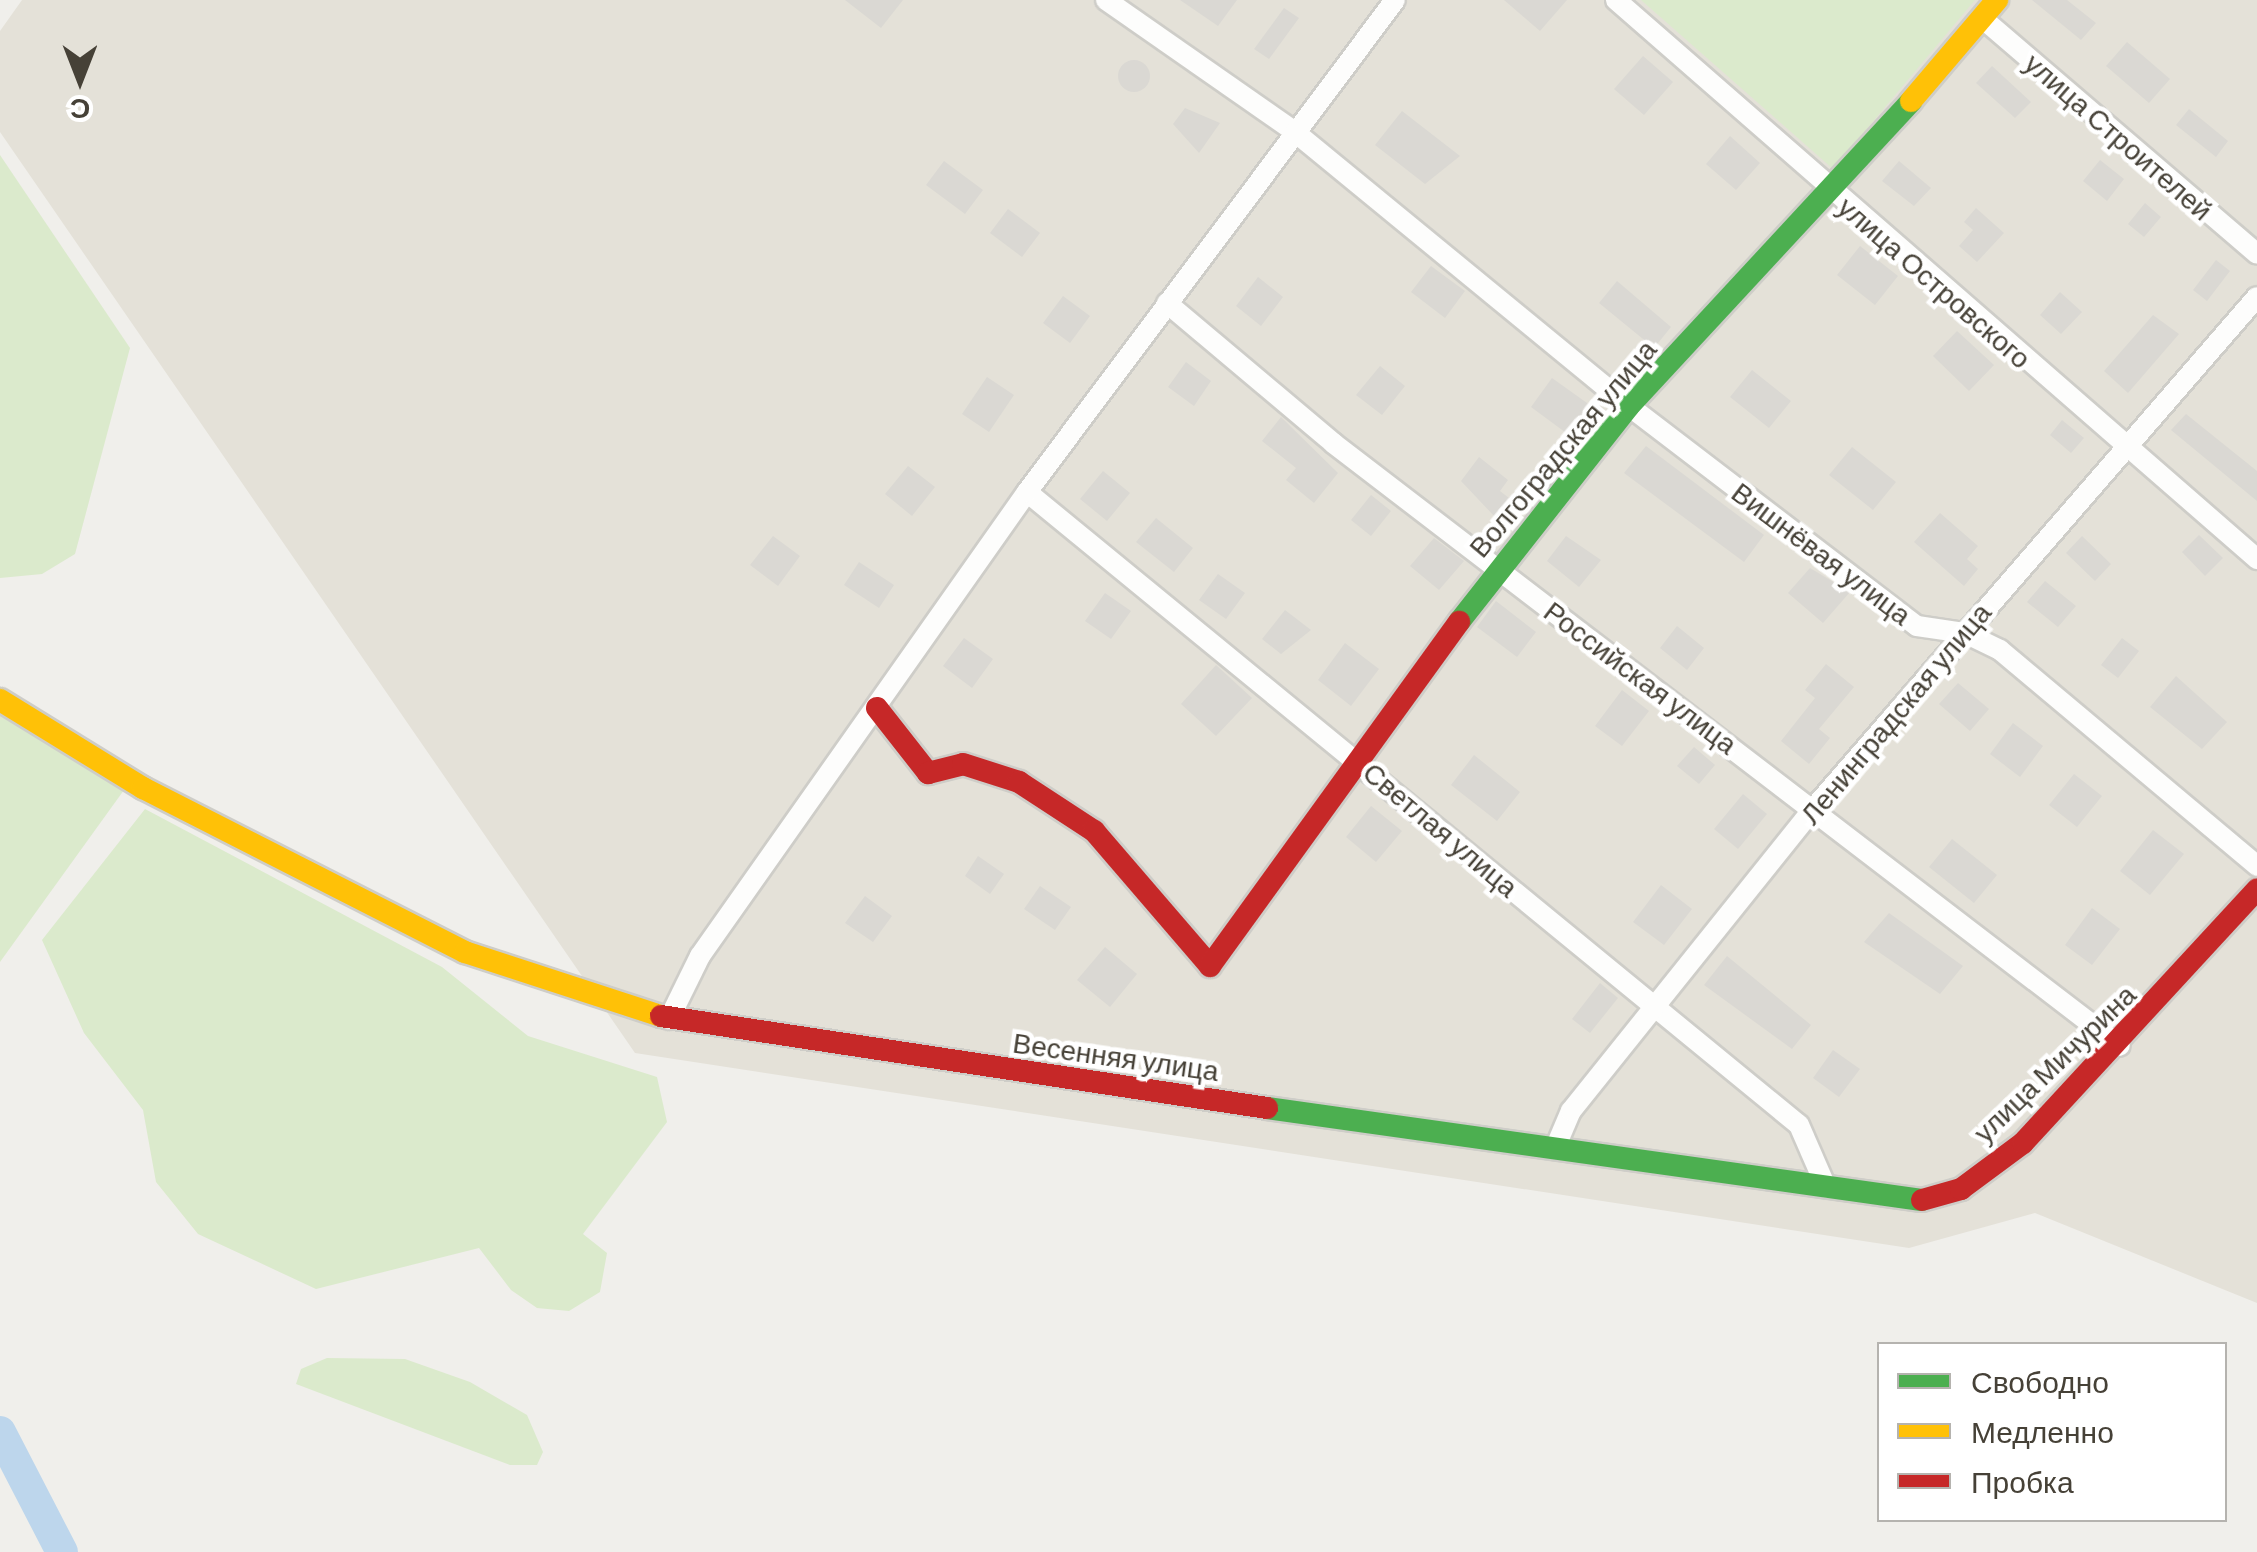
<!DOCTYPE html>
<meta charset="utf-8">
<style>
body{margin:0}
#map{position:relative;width:2257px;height:1552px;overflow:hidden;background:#f0efeb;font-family:Barlow,sans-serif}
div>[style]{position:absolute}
.residential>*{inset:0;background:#e4e1d8}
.green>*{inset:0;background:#dbeacc}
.river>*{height:32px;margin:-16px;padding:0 16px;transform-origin:16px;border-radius:16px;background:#bdd6ec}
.building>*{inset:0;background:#dad8d3}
.round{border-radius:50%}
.roads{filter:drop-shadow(2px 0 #cecdc8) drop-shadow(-2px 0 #cecdc8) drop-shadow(0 2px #cecdc8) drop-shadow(0 -2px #cecdc8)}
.street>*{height:20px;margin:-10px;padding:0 10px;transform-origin:10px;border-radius:10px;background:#fdfdfc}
.fast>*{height:22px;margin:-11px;padding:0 11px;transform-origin:11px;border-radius:11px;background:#4caf50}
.slow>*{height:22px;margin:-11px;padding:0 11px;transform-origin:11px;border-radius:11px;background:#ffc107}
.jam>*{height:22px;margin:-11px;padding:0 11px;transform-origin:11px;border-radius:11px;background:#c62828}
span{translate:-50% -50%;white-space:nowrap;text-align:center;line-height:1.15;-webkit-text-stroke:9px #fff;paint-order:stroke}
.street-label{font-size:28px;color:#464137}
.legend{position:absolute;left:1877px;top:1342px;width:350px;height:180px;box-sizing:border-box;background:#fff;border:2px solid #b5b3af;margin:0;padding:12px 18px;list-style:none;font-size:30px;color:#464137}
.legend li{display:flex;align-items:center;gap:20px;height:50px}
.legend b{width:50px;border:2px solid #b5b3af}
.north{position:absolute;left:30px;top:30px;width:100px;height:100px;-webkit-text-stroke:8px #fff;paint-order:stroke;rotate:180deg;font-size:28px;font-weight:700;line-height:40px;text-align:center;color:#464137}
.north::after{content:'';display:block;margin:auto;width:35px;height:45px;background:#464137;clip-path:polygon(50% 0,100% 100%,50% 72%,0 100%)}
</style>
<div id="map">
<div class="residential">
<i style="clip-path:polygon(22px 0,2257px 0,2257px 1303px,2035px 1213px,1909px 1248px,635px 1053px,0 132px,0 31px)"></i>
</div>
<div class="green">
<i style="clip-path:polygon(1641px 0,1975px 0,1833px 169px)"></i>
<i style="clip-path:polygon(0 155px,130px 348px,75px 554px,42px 574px,0 578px)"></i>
<i style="clip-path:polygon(0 714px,124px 790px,0 962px)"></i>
<i style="clip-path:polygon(145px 809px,442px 967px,528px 1036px,657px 1077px,667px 1122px,583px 1234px,607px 1253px,600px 1292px,569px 1311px,537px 1308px,511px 1290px,479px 1248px,316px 1289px,198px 1234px,156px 1182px,143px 1110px,84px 1033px,42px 940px)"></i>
<i style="clip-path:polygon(327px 1358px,405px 1359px,470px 1382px,527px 1415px,543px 1452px,537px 1465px,510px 1465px,296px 1384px,301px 1369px)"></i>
</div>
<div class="river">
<i style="left:0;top:1432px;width:135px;rotate:62.7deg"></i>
</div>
<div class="building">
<i style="clip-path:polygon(845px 0,903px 0,881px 28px)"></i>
<i style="clip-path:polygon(1180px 0,1237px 0,1218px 26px)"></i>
<i style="clip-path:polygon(1504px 0,1567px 0,1540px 31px)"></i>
<i style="clip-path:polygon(2032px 0,2067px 0,2096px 23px,2081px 40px)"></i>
<i style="clip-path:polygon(1284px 8px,1299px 18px,1269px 59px,1254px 49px)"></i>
<i style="clip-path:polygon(2127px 42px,2170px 79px,2149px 103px,2106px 66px)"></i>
<i style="clip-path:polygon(1643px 56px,1673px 82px,1644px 115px,1614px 89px)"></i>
<i class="round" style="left:1118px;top:60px;width:32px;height:32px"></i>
<i style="clip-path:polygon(1992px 66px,2031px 102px,2015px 118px,1976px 83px)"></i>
<i style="clip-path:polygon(1185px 108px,1220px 123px,1199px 153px,1173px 124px)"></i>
<i style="clip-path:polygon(2189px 109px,2228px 141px,2216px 157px,2176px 125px)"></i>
<i style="clip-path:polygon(1402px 111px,1460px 156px,1425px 184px,1375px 145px)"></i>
<i style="clip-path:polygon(1730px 136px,1760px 163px,1736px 190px,1706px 164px)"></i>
<i style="clip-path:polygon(2100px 160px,2124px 179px,2107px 201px,2083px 181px)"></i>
<i style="clip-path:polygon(944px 161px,983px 190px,965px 214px,926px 185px)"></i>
<i style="clip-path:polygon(1899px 161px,1931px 188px,1914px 206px,1882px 181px)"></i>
<i style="clip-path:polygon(2145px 203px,2161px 217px,2144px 237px,2128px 224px)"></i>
<i style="clip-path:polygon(1976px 208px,2004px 233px,1977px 262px,1959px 246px,1973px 230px,1964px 222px)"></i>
<i style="clip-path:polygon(1008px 209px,1040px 233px,1022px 257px,990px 233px)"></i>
<i style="clip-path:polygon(1860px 246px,1898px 276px,1875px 305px,1837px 275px)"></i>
<i style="clip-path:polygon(2216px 260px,2230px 271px,2207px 301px,2193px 290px)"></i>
<i style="clip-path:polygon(1431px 266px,1465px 291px,1445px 318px,1411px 292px)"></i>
<i style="clip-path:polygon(1258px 277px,1283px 297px,1261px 326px,1236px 306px)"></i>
<i style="clip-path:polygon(1617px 281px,1671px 327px,1654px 348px,1599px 303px)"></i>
<i style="clip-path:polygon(2060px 292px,2082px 312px,2061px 334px,2040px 315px)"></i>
<i style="clip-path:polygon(1063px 296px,1090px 316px,1070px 343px,1043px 323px)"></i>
<i style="clip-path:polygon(2153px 315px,2179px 334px,2128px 393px,2104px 371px)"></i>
<i style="clip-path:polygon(1957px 331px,1994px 365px,1969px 391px,1933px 356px)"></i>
<i style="clip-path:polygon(1186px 362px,1211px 381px,1194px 406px,1168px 387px)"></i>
<i style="clip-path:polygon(1380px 366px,1405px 386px,1382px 415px,1356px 395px)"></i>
<i style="clip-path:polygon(1752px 370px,1791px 401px,1769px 428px,1730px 397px)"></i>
<i style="clip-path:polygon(987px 377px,1014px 395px,989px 432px,962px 414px)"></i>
<i style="clip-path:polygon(1552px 378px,1594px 408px,1573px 438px,1531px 407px)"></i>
<i style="clip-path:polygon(2186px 414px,2257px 471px,2257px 501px,2171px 430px)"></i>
<i style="clip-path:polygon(1281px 417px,1338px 473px,1314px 503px,1286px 480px,1296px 468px,1262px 441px)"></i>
<i style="clip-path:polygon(2062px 420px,2084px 438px,2071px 453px,2050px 435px)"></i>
<i style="clip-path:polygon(1646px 446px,1764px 535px,1744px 562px,1624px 473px)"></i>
<i style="clip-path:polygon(1852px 447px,1896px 482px,1873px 510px,1829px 475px)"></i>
<i style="clip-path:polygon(1479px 457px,1508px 480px,1500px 491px,1509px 498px,1495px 517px,1461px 481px)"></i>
<i style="clip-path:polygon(908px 466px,935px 487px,912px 516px,885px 494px)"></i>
<i style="clip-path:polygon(1103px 471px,1130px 493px,1107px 521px,1080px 499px)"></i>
<i style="clip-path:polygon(1371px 495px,1391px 511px,1371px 536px,1351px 520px)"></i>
<i style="clip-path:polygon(1940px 513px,1978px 546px,1967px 559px,1978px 569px,1964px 586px,1914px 542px)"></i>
<i style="clip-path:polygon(1156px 518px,1193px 548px,1174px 572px,1136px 542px)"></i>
<i style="clip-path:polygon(2199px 535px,2223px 558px,2205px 576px,2182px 552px)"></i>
<i style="clip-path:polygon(773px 536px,800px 556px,778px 586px,750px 565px)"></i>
<i style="clip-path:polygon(1566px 536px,1601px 560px,1579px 587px,1547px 561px)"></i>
<i style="clip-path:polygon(2082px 536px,2111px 564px,2095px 581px,2066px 553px)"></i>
<i style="clip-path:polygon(1434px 538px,1464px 561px,1439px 590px,1410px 566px)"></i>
<i style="clip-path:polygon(859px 562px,894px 585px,879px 608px,844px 585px)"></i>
<i style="clip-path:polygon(1810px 568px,1850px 592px,1823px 623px,1788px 593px)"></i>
<i style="clip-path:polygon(1218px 574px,1245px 593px,1226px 619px,1199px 600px)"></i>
<i style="clip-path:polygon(2045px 581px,2076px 606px,2058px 627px,2027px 602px)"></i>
<i style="clip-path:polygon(1105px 593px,1131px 611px,1111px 639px,1085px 621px)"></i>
<i style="clip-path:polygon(1496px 601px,1536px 632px,1517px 657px,1477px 627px)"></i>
<i style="clip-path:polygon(1285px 610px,1311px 630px,1281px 654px,1262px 639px)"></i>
<i style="clip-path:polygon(1677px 626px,1704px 648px,1687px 670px,1660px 648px)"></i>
<i style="clip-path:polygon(964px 638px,993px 659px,972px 688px,943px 666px)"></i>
<i style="clip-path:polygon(2122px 638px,2139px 651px,2118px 678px,2101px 665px)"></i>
<i style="clip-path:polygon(1345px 643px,1379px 669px,1351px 706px,1318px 680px)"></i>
<i style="clip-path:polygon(1826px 664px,1854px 687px,1819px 729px,1830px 738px,1809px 764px,1781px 741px,1815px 698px,1805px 690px)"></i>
<i style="clip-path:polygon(1216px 665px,1252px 698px,1216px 736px,1181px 704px)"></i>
<i style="clip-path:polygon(2176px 676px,2227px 722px,2202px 749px,2150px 707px)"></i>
<i style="clip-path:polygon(1958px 683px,1989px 709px,1970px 731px,1939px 704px)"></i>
<i style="clip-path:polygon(1622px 690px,1649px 711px,1622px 746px,1595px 726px)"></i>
<i style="clip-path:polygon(2013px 723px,2043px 746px,2020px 777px,1990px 754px)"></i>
<i style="clip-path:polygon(1694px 747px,1715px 765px,1699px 784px,1677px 766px)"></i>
<i style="clip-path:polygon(1474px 755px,1520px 792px,1497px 821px,1451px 785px)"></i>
<i style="clip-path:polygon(2074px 774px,2102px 796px,2077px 827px,2049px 805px)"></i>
<i style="clip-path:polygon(1743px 794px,1767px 814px,1738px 849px,1714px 829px)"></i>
<i style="clip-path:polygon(1371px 806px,1402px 831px,1376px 862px,1346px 837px)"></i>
<i style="clip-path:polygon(2153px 830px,2184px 854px,2150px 895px,2120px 871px)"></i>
<i style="clip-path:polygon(1952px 839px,1997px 875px,1974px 903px,1929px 867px)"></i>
<i style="clip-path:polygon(978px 856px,1004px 874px,990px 894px,965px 876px)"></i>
<i style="clip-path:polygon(1661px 885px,1692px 909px,1664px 945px,1633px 922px)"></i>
<i style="clip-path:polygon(1040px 886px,1071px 907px,1055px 930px,1024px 909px)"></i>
<i style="clip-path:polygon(865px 896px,892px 916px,873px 942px,845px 923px)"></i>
<i style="clip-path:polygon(2092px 908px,2120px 929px,2092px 965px,2065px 945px)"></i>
<i style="clip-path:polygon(1889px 913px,1963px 966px,1940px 994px,1864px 942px)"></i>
<i style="clip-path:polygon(1105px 947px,1137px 974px,1110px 1007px,1077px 980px)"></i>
<i style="clip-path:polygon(1727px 956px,1811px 1025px,1792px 1049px,1704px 985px)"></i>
<i style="clip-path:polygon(1600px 983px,1618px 998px,1590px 1033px,1572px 1019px)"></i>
<i style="clip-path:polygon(1833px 1050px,1860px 1069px,1839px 1097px,1813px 1078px)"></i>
</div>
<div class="roads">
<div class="street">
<i style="left:1106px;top:0;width:231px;rotate:34.9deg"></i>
<i style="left:1295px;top:132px;width:432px;rotate:39.4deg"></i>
<i style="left:1629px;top:406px;width:362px;rotate:37.4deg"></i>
<i style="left:1917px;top:626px;width:49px;rotate:8.3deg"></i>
<i style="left:1965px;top:633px;width:39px;rotate:26deg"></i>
<i style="left:2000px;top:650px;width:336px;rotate:40deg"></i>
<i style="left:1616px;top:0;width:851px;rotate:41.09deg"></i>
<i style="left:1982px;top:18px;width:362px;rotate:40.6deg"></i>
<i style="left:1167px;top:303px;width:217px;rotate:40.1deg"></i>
<i style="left:1333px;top:443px;width:991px;rotate:37.46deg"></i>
<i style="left:1027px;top:492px;width:998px;rotate:39.35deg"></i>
<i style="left:1799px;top:1125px;width:68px;rotate:66.5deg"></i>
<i style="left:669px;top:1019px;width:70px;rotate:-63.8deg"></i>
<i style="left:700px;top:956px;width:568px;rotate:-54.83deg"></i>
<i style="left:1027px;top:492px;width:614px;rotate:-53.2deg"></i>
<i style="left:1556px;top:1146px;width:38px;rotate:-67deg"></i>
<i style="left:1571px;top:1111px;width:388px;rotate:-51.3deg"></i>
<i style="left:1814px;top:808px;width:676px;rotate:-49.08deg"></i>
</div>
<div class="fast">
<i style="left:1459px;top:622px;width:275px;rotate:-51.8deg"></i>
<i style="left:1629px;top:406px;width:415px;rotate:-47.2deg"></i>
<i style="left:1267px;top:1108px;width:661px;rotate:8deg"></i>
</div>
<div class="slow">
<i style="left:1911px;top:101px;width:133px;rotate:-49.6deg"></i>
<i style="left:0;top:700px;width:168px;rotate:31.6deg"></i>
<i style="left:143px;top:788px;width:361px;rotate:27deg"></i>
<i style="left:465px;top:952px;width:206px;rotate:18.1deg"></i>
</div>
<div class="jam">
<i style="left:877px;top:708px;width:83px;rotate:51.9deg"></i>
<i style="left:928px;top:773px;width:36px;rotate:-14deg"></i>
<i style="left:963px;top:764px;width:59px;rotate:17.8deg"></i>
<i style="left:1019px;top:782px;width:90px;rotate:33.2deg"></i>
<i style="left:1094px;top:831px;width:178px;rotate:49.3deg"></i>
<i style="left:1210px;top:966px;width:425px;rotate:-54.1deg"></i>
<i style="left:661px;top:1016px;width:613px;rotate:8.63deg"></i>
<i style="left:1922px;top:1200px;width:41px;rotate:-15.8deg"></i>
<i style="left:1961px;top:1189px;width:77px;rotate:-36.6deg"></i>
<i style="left:2023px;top:1143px;width:345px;rotate:-47.3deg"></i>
</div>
</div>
<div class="street-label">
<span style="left:2119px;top:136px;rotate:41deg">улица Строителей</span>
<span style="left:1935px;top:282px;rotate:41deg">улица Островского</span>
<span style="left:1562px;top:448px;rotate:-50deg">Волгоградская улица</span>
<span style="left:1822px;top:553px;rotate:37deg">Вишнёвая улица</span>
<span style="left:1641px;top:677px;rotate:37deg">Российская улица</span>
<span style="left:1895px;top:713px;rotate:-50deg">Ленинградская улица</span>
<span style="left:1441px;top:829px;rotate:40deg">Светлая улица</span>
<span style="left:1116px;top:1056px;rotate:8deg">Весенняя улица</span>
<span style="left:2054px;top:1063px;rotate:-44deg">улица Мичурина</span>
</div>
<ul class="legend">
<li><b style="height:12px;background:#4caf50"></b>Свободно</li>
<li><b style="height:12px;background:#ffc107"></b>Медленно</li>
<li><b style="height:12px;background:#c62828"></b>Пробка</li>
</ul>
<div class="north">С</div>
</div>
